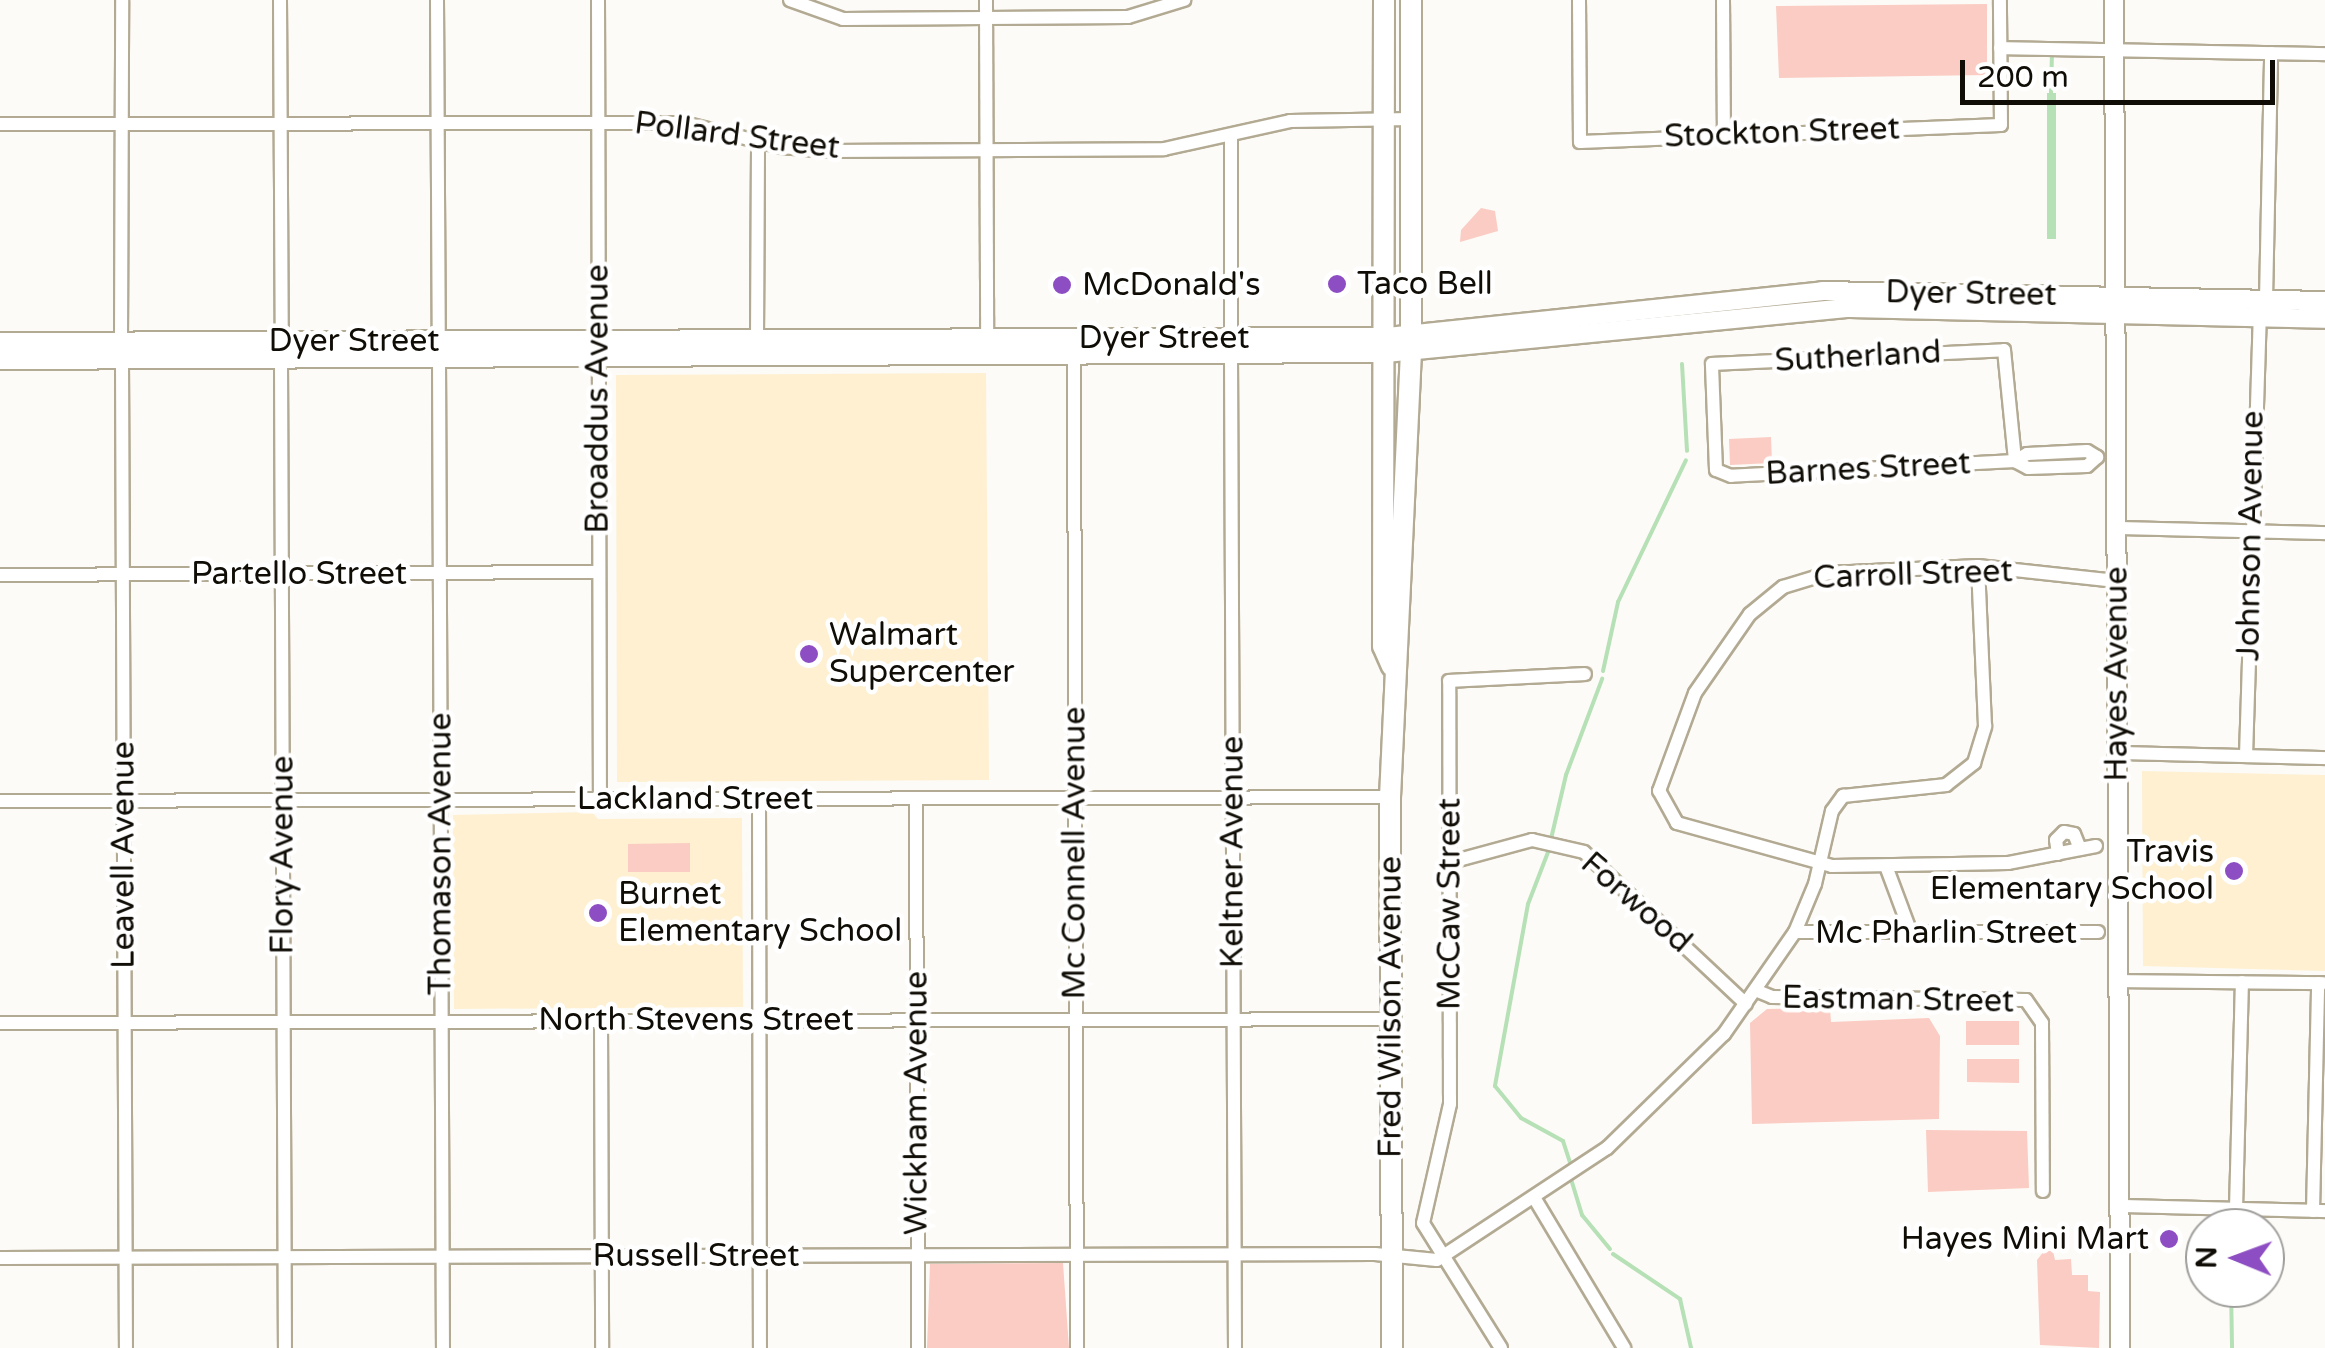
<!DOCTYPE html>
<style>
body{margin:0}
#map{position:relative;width:2325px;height:1348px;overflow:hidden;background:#fdfbf7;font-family:"Varela Round",sans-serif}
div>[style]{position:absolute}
.built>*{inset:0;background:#fef0d1}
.green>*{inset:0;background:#faccc3}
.water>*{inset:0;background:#b6e0b5}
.stream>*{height:4px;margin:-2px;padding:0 2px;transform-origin:2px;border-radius:2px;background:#b6e0b5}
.roads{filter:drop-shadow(2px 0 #b3aa93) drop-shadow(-2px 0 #b3aa93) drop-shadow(0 2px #b3aa93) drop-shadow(0 -2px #b3aa93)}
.street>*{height:12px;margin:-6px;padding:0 6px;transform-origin:6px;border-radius:6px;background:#fff}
.secondary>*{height:18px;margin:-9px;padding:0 9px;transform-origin:9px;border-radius:9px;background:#fff}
.primary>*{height:20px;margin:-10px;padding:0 10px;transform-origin:10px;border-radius:10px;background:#fff}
.dots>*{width:28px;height:28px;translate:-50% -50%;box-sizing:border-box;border:5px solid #fff;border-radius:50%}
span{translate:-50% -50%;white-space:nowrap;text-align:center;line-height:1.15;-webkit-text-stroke:9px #fff;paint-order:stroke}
.street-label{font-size:32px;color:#100d06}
.poi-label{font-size:32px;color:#100d06}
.left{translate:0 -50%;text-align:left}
.right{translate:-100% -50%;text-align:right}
.north{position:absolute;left:2185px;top:1208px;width:100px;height:100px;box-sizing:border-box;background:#fff;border:2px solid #9f9e9b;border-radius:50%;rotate:271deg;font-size:28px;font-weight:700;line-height:40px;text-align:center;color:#100d06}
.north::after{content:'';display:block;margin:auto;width:35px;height:45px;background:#8e4ec3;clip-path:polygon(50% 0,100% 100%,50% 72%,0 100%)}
.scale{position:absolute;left:1960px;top:60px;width:315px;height:45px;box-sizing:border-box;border:5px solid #100d06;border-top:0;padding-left:12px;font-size:30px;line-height:35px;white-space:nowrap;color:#100d06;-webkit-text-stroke:8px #fff;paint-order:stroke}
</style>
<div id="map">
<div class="built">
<i style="clip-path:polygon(986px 373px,989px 780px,617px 782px,616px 375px)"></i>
<i style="clip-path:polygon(2142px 771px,2325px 775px,2325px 971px,2143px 966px)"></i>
<i style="clip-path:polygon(592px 812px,598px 819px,742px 818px,743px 1007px,454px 1009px,453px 815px)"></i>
</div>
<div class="green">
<i style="clip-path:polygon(1987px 4px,1987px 75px,1779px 78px,1776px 6px)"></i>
<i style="clip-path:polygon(1481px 208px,1495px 211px,1498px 231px,1460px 242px,1461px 230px)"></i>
<i style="clip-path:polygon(1771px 437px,1772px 463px,1730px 465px,1729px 439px)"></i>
<i style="clip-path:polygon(690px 843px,690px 872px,628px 872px,628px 844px)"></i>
<i style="clip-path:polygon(1830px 1008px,1831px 1022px,1929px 1018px,1940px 1036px,1939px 1119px,1752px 1124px,1750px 1023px,1767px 1009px)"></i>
<i style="clip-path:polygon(1966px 1021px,2019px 1021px,2019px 1045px,1966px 1045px)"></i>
<i style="clip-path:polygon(1967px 1059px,2019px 1059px,2019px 1083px,1967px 1082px)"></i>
<i style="clip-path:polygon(1926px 1130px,2027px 1131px,2029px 1188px,1928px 1192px)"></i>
<i style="clip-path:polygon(2044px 1251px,2053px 1251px,2055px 1260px,2071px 1259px,2072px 1275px,2088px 1275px,2088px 1291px,2100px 1292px,2099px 1348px,2040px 1345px,2037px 1260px)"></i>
<i style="clip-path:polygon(1063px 1263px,1069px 1348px,927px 1348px,930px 1264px)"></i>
</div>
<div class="water">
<i style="clip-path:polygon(2047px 93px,2056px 93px,2056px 239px,2047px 239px)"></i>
</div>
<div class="stream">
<i style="left:2051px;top:93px;width:40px;rotate:-88.6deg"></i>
<i style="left:1682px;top:364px;width:87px;rotate:86.7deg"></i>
<i style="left:1603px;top:671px;width:71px;rotate:-77.7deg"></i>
<i style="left:1618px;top:602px;width:157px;rotate:-64.4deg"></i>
<i style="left:1551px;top:839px;width:66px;rotate:-76.8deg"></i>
<i style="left:1566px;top:775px;width:103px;rotate:-69.4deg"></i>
<i style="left:1550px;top:847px;width:61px;rotate:111.1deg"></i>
<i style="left:1528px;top:904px;width:185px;rotate:100.3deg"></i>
<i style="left:1495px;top:1086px;width:41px;rotate:50.9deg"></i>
<i style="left:1521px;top:1118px;width:48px;rotate:28.7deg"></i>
<i style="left:1563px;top:1141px;width:22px;rotate:72deg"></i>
<i style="left:1571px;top:1179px;width:38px;rotate:73deg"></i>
<i style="left:1582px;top:1215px;width:44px;rotate:50.5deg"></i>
<i style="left:2237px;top:1228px;width:3px;rotate:-72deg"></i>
<i style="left:1613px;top:1254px;width:81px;rotate:33.9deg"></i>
<i style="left:1680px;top:1299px;width:50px;rotate:77.3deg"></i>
<i style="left:2231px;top:1288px;width:60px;rotate:89deg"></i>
</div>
<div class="roads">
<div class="street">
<i style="left:280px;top:0;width:341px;rotate:89.7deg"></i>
<i style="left:437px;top:0;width:341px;rotate:89.7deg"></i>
<i style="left:598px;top:0;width:799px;rotate:89.86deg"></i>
<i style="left:790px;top:0;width:56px;rotate:19.7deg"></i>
<i style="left:843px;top:19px;width:285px;rotate:-0.4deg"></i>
<i style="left:1128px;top:17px;width:59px;rotate:-16.9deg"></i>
<i style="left:986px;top:0;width:338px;rotate:89.8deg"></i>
<i style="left:1579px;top:0;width:142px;rotate:89.6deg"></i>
<i style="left:1580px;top:142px;width:421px;rotate:-2.3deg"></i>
<i style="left:2001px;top:125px;width:125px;rotate:-90.5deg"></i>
<i style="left:1723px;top:0;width:135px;rotate:89.6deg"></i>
<i style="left:2000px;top:48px;width:325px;rotate:1.1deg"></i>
<i style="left:0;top:124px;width:684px;rotate:-0.08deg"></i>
<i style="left:684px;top:123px;width:100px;rotate:13.9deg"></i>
<i style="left:781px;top:147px;width:48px;rotate:4.8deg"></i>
<i style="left:829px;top:151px;width:335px;rotate:-0.3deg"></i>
<i style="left:1164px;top:149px;width:129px;rotate:-12.5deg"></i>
<i style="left:1290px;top:121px;width:121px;rotate:-0.9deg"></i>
<i style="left:1231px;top:135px;width:203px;rotate:90deg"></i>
<i style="left:2266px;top:300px;width:247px;rotate:-88.8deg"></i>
<i style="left:757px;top:339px;width:197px;rotate:-89.7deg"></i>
<i style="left:121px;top:342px;width:342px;rotate:-89.8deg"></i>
<i style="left:2004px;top:350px;width:112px;rotate:84.3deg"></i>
<i style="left:2015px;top:461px;width:284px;rotate:177deg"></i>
<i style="left:1731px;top:476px;width:16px;rotate:-158deg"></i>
<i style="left:1716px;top:470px;width:106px;rotate:-92.2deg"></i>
<i style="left:1712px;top:364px;width:292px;rotate:-2.7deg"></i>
<i style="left:1231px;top:356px;width:992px;rotate:89.77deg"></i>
<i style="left:1074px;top:357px;width:991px;rotate:89.83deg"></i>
<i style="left:439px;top:360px;width:988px;rotate:89.77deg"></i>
<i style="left:122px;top:362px;width:986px;rotate:89.77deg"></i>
<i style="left:281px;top:362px;width:986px;rotate:89.77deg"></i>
<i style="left:2087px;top:451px;width:12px;rotate:31deg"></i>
<i style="left:2097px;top:457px;width:13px;rotate:138deg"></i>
<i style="left:2087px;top:466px;width:59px;rotate:178.1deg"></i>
<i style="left:2028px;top:468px;width:15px;rotate:-152deg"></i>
<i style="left:2015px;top:461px;width:14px;rotate:-30deg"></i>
<i style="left:2027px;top:454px;width:60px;rotate:-2.9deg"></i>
<i style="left:2116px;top:528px;width:209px;rotate:1.4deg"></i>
<i style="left:0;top:575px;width:598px;rotate:-0.29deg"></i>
<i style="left:2118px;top:753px;width:207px;rotate:1.4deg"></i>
<i style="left:2246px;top:756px;width:440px;rotate:-88.2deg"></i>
<i style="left:759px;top:798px;width:550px;rotate:89.9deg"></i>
<i style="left:916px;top:798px;width:550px;rotate:89.79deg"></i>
<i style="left:0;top:801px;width:1390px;rotate:-0.16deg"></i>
<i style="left:2096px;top:846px;width:90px;rotate:169.1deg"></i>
<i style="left:2008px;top:863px;width:176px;rotate:179deg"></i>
<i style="left:1832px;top:866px;width:161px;rotate:-164.5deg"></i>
<i style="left:1677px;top:823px;width:37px;rotate:-119deg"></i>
<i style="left:1659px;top:791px;width:104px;rotate:-69.8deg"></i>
<i style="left:1695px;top:693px;width:96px;rotate:-55.2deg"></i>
<i style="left:1750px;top:614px;width:43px;rotate:-39.3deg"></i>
<i style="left:1783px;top:587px;width:48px;rotate:-16.9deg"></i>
<i style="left:1829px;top:573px;width:149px;rotate:-2.7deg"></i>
<i style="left:1978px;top:566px;width:139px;rotate:6.2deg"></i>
<i style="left:2058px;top:854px;width:14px;rotate:-98deg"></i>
<i style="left:2056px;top:840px;width:11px;rotate:-45deg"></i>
<i style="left:2064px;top:832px;width:10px;rotate:11deg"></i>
<i style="left:2074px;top:834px;width:16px;rotate:68deg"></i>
<i style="left:1451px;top:862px;width:84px;rotate:-15.2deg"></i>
<i style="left:1532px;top:840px;width:53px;rotate:13deg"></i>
<i style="left:1584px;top:852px;width:222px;rotate:43.2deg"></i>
<i style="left:1886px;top:866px;width:72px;rotate:69.5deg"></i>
<i style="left:1795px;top:932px;width:303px"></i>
<i style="left:2118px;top:981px;width:205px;rotate:0.6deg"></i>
<i style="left:1755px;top:990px;width:18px;rotate:22deg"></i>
<i style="left:1772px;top:997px;width:254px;rotate:0.7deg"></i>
<i style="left:2026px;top:1000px;width:28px;rotate:55deg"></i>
<i style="left:2042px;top:1023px;width:168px;rotate:89.7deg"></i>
<i style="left:601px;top:1020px;width:328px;rotate:89.8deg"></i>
<i style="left:0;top:1023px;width:1391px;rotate:-0.16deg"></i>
<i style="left:1535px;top:1199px;width:174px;rotate:59.1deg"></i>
<i style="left:2120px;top:1206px;width:205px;rotate:1.4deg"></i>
<i style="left:2236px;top:1209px;width:227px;rotate:-88.5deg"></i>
<i style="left:2313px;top:1211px;width:228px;rotate:-88.7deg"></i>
<i style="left:0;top:1258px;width:1375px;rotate:-0.17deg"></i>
<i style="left:1375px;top:1254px;width:62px;rotate:5.5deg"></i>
<i style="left:1437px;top:1260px;width:204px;rotate:-33.4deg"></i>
<i style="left:1607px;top:1148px;width:163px;rotate:-44.3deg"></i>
<i style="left:1724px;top:1034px;width:124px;rotate:-55.2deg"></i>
<i style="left:1795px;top:932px;width:52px;rotate:-67.4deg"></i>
<i style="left:1815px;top:884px;width:75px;rotate:-76.9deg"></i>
<i style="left:1832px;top:811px;width:19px;rotate:-54deg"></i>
<i style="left:1843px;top:796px;width:104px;rotate:-6.1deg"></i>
<i style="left:1946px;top:785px;width:36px;rotate:-38deg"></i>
<i style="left:1974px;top:763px;width:39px;rotate:-73deg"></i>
<i style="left:1985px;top:726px;width:160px;rotate:-92.5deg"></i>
<i style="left:1501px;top:1348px;width:147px;rotate:-122deg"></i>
<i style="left:1423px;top:1223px;width:122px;rotate:-77.2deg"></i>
<i style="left:1450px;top:1104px;width:423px;rotate:-90.1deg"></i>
<i style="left:1449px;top:681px;width:136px;rotate:-2.9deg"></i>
</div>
<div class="secondary">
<i style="left:2114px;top:0;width:1348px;rotate:89.74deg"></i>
<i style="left:0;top:342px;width:1387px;rotate:-0.21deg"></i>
<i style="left:1387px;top:337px;width:437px;rotate:-6deg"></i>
<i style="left:1822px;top:291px;width:503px;rotate:1.14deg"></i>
<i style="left:0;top:360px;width:1387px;rotate:-0.29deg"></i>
<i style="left:1387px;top:353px;width:463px;rotate:-5.6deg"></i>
<i style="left:1848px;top:308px;width:477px;rotate:1.3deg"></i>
</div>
<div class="primary">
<i style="left:1384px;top:0;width:646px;rotate:90.09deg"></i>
<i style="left:1383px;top:646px;width:22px;rotate:66deg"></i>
<i style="left:1392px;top:1348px;width:551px;rotate:-90.21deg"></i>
<i style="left:1390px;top:797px;width:444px;rotate:-87.3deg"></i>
<i style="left:1411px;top:353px;width:353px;rotate:-90deg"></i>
</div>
</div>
<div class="dots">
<i style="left:1337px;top:284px;background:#8e4ec3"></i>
<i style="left:1062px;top:285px;background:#8e4ec3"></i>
<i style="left:809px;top:654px;background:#8e4ec3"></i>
<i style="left:2234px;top:871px;background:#8e4ec3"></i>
<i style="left:598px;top:913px;background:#8e4ec3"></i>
<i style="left:2169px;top:1239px;background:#8e4ec3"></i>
</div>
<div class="street-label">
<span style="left:1782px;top:133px;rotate:-2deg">Stockton Street</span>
<span style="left:737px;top:136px;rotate:7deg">Pollard Street</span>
<span style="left:1971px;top:294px;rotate:1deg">Dyer Street</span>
<span style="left:1164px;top:338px">Dyer Street</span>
<span style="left:354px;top:341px">Dyer Street</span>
<span style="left:1858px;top:357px;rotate:-3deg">Sutherland</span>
<span style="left:598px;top:399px;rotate:-90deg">Broaddus Avenue</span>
<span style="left:1868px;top:469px;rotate:-3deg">Barnes Street</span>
<span style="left:2251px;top:536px;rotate:-89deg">Johnson Avenue</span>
<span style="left:299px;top:574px">Partello Street</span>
<span style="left:1913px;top:575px;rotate:-2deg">Carroll Street</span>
<span style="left:2117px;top:674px;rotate:-90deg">Hayes Avenue</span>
<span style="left:695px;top:799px">Lackland Street</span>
<span style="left:1233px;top:852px;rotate:-90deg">Keltner Avenue</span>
<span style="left:1075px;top:853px;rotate:-90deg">Mc Connell Avenue</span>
<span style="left:441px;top:854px;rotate:-90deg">Thomason Avenue</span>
<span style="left:124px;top:855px;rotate:-90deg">Leavell Avenue</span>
<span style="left:283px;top:855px;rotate:-90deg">Flory Avenue</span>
<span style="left:1636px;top:903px;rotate:41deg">Forwood</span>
<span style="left:1450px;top:904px;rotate:-90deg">McCaw Street</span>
<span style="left:1946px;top:933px">Mc Pharlin Street</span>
<span style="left:1898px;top:1000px;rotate:1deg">Eastman Street</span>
<span style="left:1391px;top:1007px;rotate:-90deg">Fred Wilson Avenue</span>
<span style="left:696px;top:1020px">North Stevens Street</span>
<span style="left:917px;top:1103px;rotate:-90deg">Wickham Avenue</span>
<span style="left:696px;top:1256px">Russell Street</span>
</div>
<div class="poi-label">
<span class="left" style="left:1357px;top:284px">Taco Bell</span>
<span class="left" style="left:1082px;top:285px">McDonald's</span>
<span class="left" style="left:829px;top:654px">Walmart<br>Supercenter</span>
<span class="right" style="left:2214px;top:871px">Travis<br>Elementary School</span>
<span class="left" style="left:618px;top:913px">Burnet<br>Elementary School</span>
<span class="right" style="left:2149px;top:1239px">Hayes Mini Mart</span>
</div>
<div class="north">N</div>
<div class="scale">200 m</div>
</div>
